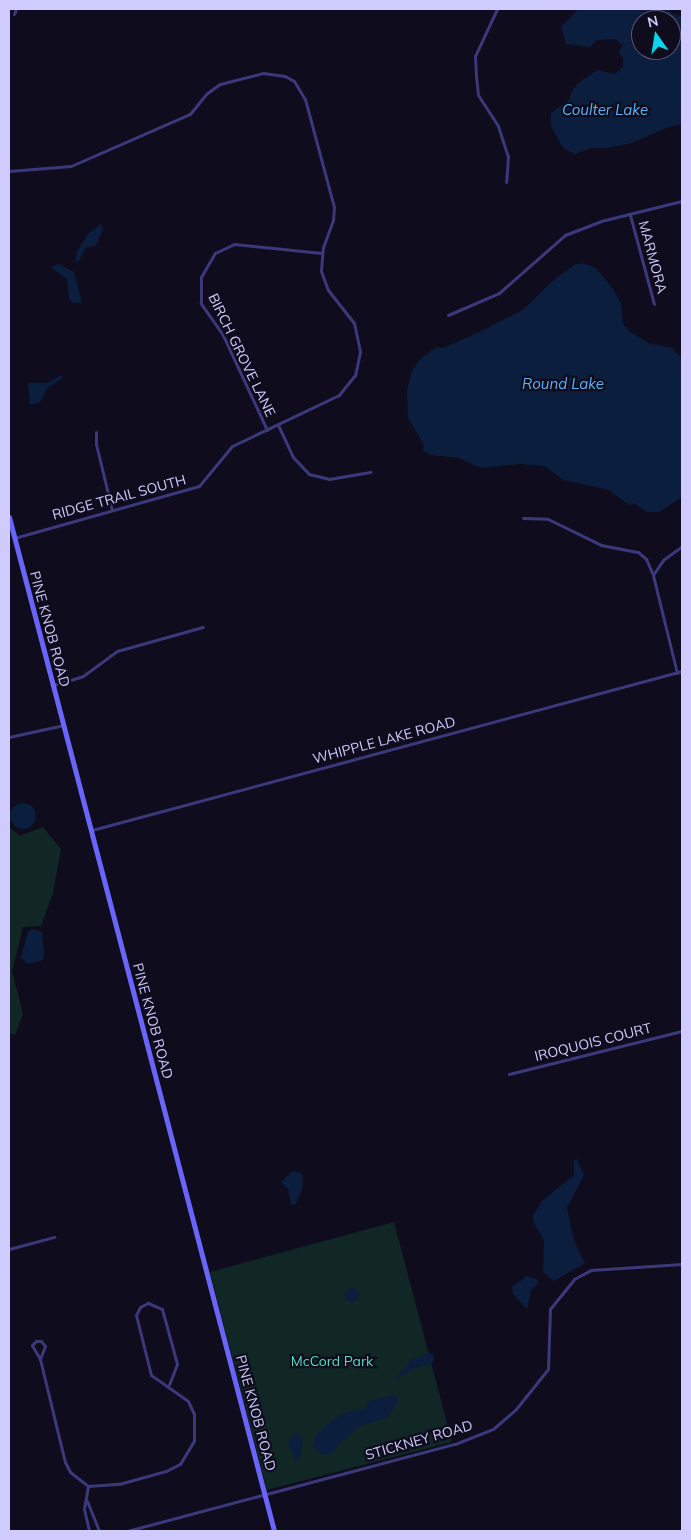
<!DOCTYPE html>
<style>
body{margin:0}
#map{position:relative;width:691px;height:1540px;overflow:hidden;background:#0f0c1d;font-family:Mulish,sans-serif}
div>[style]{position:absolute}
.green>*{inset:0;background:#102726}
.water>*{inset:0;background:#0c1e3d}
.round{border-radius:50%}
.street>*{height:3px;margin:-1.5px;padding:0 1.5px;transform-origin:1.5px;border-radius:1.5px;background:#3b397b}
.secondary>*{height:5px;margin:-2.5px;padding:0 2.5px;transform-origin:2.5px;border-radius:2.5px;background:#6965fa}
span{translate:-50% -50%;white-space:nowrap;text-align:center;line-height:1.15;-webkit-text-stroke:4.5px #0f0c1d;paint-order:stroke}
.street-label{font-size:14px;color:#d0cbfd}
.park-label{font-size:14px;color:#5adaba}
.water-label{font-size:15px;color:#5db1f9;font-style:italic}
.frame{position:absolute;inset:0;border:10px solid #d0cbfd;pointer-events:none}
.north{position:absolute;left:631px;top:10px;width:50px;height:50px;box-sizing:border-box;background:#0f0c1d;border:1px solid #5c5877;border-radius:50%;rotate:347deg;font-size:14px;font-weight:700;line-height:20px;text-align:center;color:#d0cbfd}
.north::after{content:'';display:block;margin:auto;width:18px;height:22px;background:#08d5ec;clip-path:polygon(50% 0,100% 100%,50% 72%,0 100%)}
</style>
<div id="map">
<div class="green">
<i style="clip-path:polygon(9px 827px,20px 836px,43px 827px,61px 849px,53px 893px,41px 926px,23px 927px,12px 971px,23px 1014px,15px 1035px,9px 1033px)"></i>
<i style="clip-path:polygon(394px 1222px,452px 1442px,267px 1490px,210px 1272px)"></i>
</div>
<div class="water">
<i style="clip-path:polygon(evenodd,578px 9px,669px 9px,671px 13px,682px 17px,682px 124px,666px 128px,632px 143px,607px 148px,591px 148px,575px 154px,563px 148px,551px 126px,551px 113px,569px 100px,573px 89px,582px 80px,598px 70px,615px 74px,623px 67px,623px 58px,618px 52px,623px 46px,615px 39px,597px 40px,590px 47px,566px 44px,561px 27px,578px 9px,641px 20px,671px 20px,671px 50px,641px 50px,641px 20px)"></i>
<i style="clip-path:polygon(101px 224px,103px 228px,96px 245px,86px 248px,79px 261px,75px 262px,77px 251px,89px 233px)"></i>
<i style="clip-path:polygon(583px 263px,596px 268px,613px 289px,621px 303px,623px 324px,630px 332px,648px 343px,672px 348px,682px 358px,682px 497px,659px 512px,647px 512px,633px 503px,629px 505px,609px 490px,564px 480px,544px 466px,518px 464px,481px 468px,459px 458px,430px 455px,423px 450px,424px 445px,408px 418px,407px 390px,412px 371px,420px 359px,437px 347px,443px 348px,484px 330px,524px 309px,550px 283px,574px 265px)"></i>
<i style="clip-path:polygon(59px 264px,74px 272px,82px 303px,73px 303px,69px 299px,67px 279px,51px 267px)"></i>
<i style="clip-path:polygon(60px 376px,64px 377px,48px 388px,40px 402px,30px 405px,28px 383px,47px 383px)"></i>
<i class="round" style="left:10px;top:803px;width:26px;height:26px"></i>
<i style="clip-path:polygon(32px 929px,42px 932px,44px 953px,43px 960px,28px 964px,21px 958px,28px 931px)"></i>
<i style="clip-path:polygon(577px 1159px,584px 1175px,567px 1208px,574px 1240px,585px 1263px,554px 1281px,543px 1272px,544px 1240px,533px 1222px,533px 1216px,542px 1201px,574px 1175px,574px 1160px)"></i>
<i style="clip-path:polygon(292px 1171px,300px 1172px,303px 1177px,302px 1190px,295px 1205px,291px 1205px,288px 1189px,281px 1182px)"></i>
<i style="clip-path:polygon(527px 1276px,537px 1279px,538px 1284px,531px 1290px,527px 1309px,513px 1294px,512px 1287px)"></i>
<i class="round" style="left:345px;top:1288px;width:14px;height:14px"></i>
<i style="clip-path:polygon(429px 1353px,434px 1355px,433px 1363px,415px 1368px,394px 1381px,411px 1360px)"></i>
<i style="clip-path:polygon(392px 1395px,397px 1397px,398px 1402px,387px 1418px,359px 1426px,331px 1453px,324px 1455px,313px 1447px,316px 1434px,334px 1419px,347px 1412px,365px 1409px,369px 1401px)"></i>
<i style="clip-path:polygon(297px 1433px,303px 1439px,301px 1455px,296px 1462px,288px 1443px)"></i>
</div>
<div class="street">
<i style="left:497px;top:9px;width:52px;rotate:115.1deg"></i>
<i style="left:475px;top:56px;width:20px;rotate:87deg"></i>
<i style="left:476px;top:76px;width:19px;rotate:84deg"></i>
<i style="left:478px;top:95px;width:37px;rotate:57deg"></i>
<i style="left:498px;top:126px;width:32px;rotate:72deg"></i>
<i style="left:508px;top:156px;width:26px;rotate:94deg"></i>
<i style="left:14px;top:14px;width:5px;rotate:-68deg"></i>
<i style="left:9px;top:171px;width:62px;rotate:-4.6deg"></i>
<i style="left:71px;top:166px;width:130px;rotate:-23.6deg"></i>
<i style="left:190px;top:114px;width:26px;rotate:-51deg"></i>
<i style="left:206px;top:94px;width:17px;rotate:-36deg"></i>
<i style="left:220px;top:84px;width:44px;rotate:-14.3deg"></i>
<i style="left:263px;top:73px;width:22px;rotate:8deg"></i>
<i style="left:285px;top:76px;width:10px;rotate:29deg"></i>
<i style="left:294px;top:81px;width:21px;rotate:59deg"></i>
<i style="left:305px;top:99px;width:112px;rotate:75deg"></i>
<i style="left:334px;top:207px;width:13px;rotate:94deg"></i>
<i style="left:333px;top:220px;width:29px;rotate:110deg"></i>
<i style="left:323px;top:247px;width:24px;rotate:95deg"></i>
<i style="left:321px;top:271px;width:20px;rotate:70deg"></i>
<i style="left:328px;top:290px;width:42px;rotate:51.8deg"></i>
<i style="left:354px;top:323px;width:30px;rotate:78deg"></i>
<i style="left:360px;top:352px;width:24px;rotate:102deg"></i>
<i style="left:355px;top:375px;width:26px;rotate:129deg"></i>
<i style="left:339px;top:395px;width:119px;rotate:154.5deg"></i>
<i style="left:232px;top:446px;width:52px;rotate:129.5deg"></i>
<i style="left:199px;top:486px;width:192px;rotate:164.3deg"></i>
<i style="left:630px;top:215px;width:92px;rotate:74.9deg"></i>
<i style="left:448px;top:315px;width:56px;rotate:-23.3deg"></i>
<i style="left:499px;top:293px;width:88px;rotate:-41.3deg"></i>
<i style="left:565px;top:235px;width:39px;rotate:-21deg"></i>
<i style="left:601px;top:221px;width:83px;rotate:-13.9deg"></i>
<i style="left:278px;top:425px;width:35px;rotate:65deg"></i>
<i style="left:293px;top:457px;width:23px;rotate:47deg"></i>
<i style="left:309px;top:474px;width:21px;rotate:14deg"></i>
<i style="left:329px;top:479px;width:42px;rotate:-9.7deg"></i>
<i style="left:267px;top:430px;width:105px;rotate:-114.9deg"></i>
<i style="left:223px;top:335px;width:39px;rotate:-125deg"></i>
<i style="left:201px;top:303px;width:26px;rotate:-90deg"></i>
<i style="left:201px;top:277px;width:28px;rotate:-60deg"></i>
<i style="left:215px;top:253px;width:21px;rotate:-25deg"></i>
<i style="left:234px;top:244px;width:88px;rotate:5.8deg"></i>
<i style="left:96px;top:432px;width:12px;rotate:90deg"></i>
<i style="left:96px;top:444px;width:68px;rotate:76.4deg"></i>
<i style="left:523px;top:518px;width:25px;rotate:2deg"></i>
<i style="left:548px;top:519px;width:59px;rotate:26.1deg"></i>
<i style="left:601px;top:545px;width:38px;rotate:11deg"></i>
<i style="left:638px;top:552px;width:11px;rotate:41deg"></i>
<i style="left:646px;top:559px;width:17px;rotate:66deg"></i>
<i style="left:677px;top:673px;width:101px;rotate:-103.8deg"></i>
<i style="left:653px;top:575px;width:18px;rotate:-56deg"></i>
<i style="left:663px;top:560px;width:24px;rotate:-36deg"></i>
<i style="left:54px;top:685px;width:30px;rotate:-17deg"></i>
<i style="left:83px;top:676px;width:42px;rotate:-36.3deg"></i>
<i style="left:117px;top:651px;width:89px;rotate:-15.6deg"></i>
<i style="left:9px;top:737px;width:56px;rotate:-12.3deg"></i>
<i style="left:92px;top:830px;width:611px;rotate:-15.08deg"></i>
<i style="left:509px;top:1074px;width:178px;rotate:-14deg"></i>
<i style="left:9px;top:1249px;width:47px;rotate:-14.9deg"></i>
<i style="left:36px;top:1341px;width:5px"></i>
<i style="left:41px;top:1341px;width:6px;rotate:51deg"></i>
<i style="left:45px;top:1346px;width:14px;rotate:111deg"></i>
<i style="left:40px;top:1359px;width:16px;rotate:-120deg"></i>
<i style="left:32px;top:1345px;width:6px;rotate:-45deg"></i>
<i style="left:40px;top:1359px;width:106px;rotate:76.4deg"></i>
<i style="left:65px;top:1462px;width:11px;rotate:63deg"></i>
<i style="left:70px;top:1472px;width:23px;rotate:38deg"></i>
<i style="left:88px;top:1486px;width:31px;rotate:-4deg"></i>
<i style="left:119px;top:1484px;width:49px;rotate:-15.5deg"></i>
<i style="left:166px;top:1471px;width:16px;rotate:-27deg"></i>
<i style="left:180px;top:1464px;width:27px;rotate:-59deg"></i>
<i style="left:194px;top:1441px;width:27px;rotate:-90deg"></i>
<i style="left:194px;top:1414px;width:14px;rotate:-115deg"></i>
<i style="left:188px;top:1401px;width:45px;rotate:-144.9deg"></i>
<i style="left:151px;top:1375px;width:62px;rotate:-104deg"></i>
<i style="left:136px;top:1315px;width:9px;rotate:-63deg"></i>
<i style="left:140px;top:1307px;width:9px;rotate:-27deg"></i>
<i style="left:148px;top:1303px;width:15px;rotate:23deg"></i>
<i style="left:162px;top:1309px;width:57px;rotate:74.7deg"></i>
<i style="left:177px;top:1364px;width:22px;rotate:111deg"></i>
<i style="left:88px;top:1486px;width:23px;rotate:100deg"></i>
<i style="left:84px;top:1509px;width:23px;rotate:77deg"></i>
<i style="left:87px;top:1501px;width:32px;rotate:68deg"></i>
<i style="left:127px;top:1531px;width:339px;rotate:-14.9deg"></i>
<i style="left:455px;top:1444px;width:41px;rotate:-21.5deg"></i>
<i style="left:493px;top:1429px;width:30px;rotate:-41deg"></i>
<i style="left:516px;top:1409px;width:51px;rotate:-51.3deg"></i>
<i style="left:548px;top:1369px;width:60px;rotate:-88.1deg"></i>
<i style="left:550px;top:1309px;width:38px;rotate:-51deg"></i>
<i style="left:574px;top:1279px;width:19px;rotate:-28deg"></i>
<i style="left:591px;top:1270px;width:91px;rotate:-3.8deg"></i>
</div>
<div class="secondary">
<i style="left:9px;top:517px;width:1048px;rotate:75.35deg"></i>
</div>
<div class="street-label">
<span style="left:653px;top:257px;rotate:75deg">MARMORA</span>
<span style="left:242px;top:355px;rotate:64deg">BIRCH GROVE LANE</span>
<span style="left:119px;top:497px;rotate:-15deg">RIDGE TRAIL SOUTH</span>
<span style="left:50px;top:629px;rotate:75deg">PINE KNOB ROAD</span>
<span style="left:384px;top:740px;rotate:-15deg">WHIPPLE LAKE ROAD</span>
<span style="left:153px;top:1021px;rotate:75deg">PINE KNOB ROAD</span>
<span style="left:593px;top:1042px;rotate:-14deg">IROQUOIS COURT</span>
<span style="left:256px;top:1413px;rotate:75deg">PINE KNOB ROAD</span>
<span style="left:419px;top:1440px;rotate:-16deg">STICKNEY ROAD</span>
</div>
<div class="park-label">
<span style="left:332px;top:1361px">McCord Park</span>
</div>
<div class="water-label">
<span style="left:605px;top:110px">Coulter Lake</span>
<span style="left:563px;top:384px">Round Lake</span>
</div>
<div class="frame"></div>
<div class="north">N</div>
</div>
